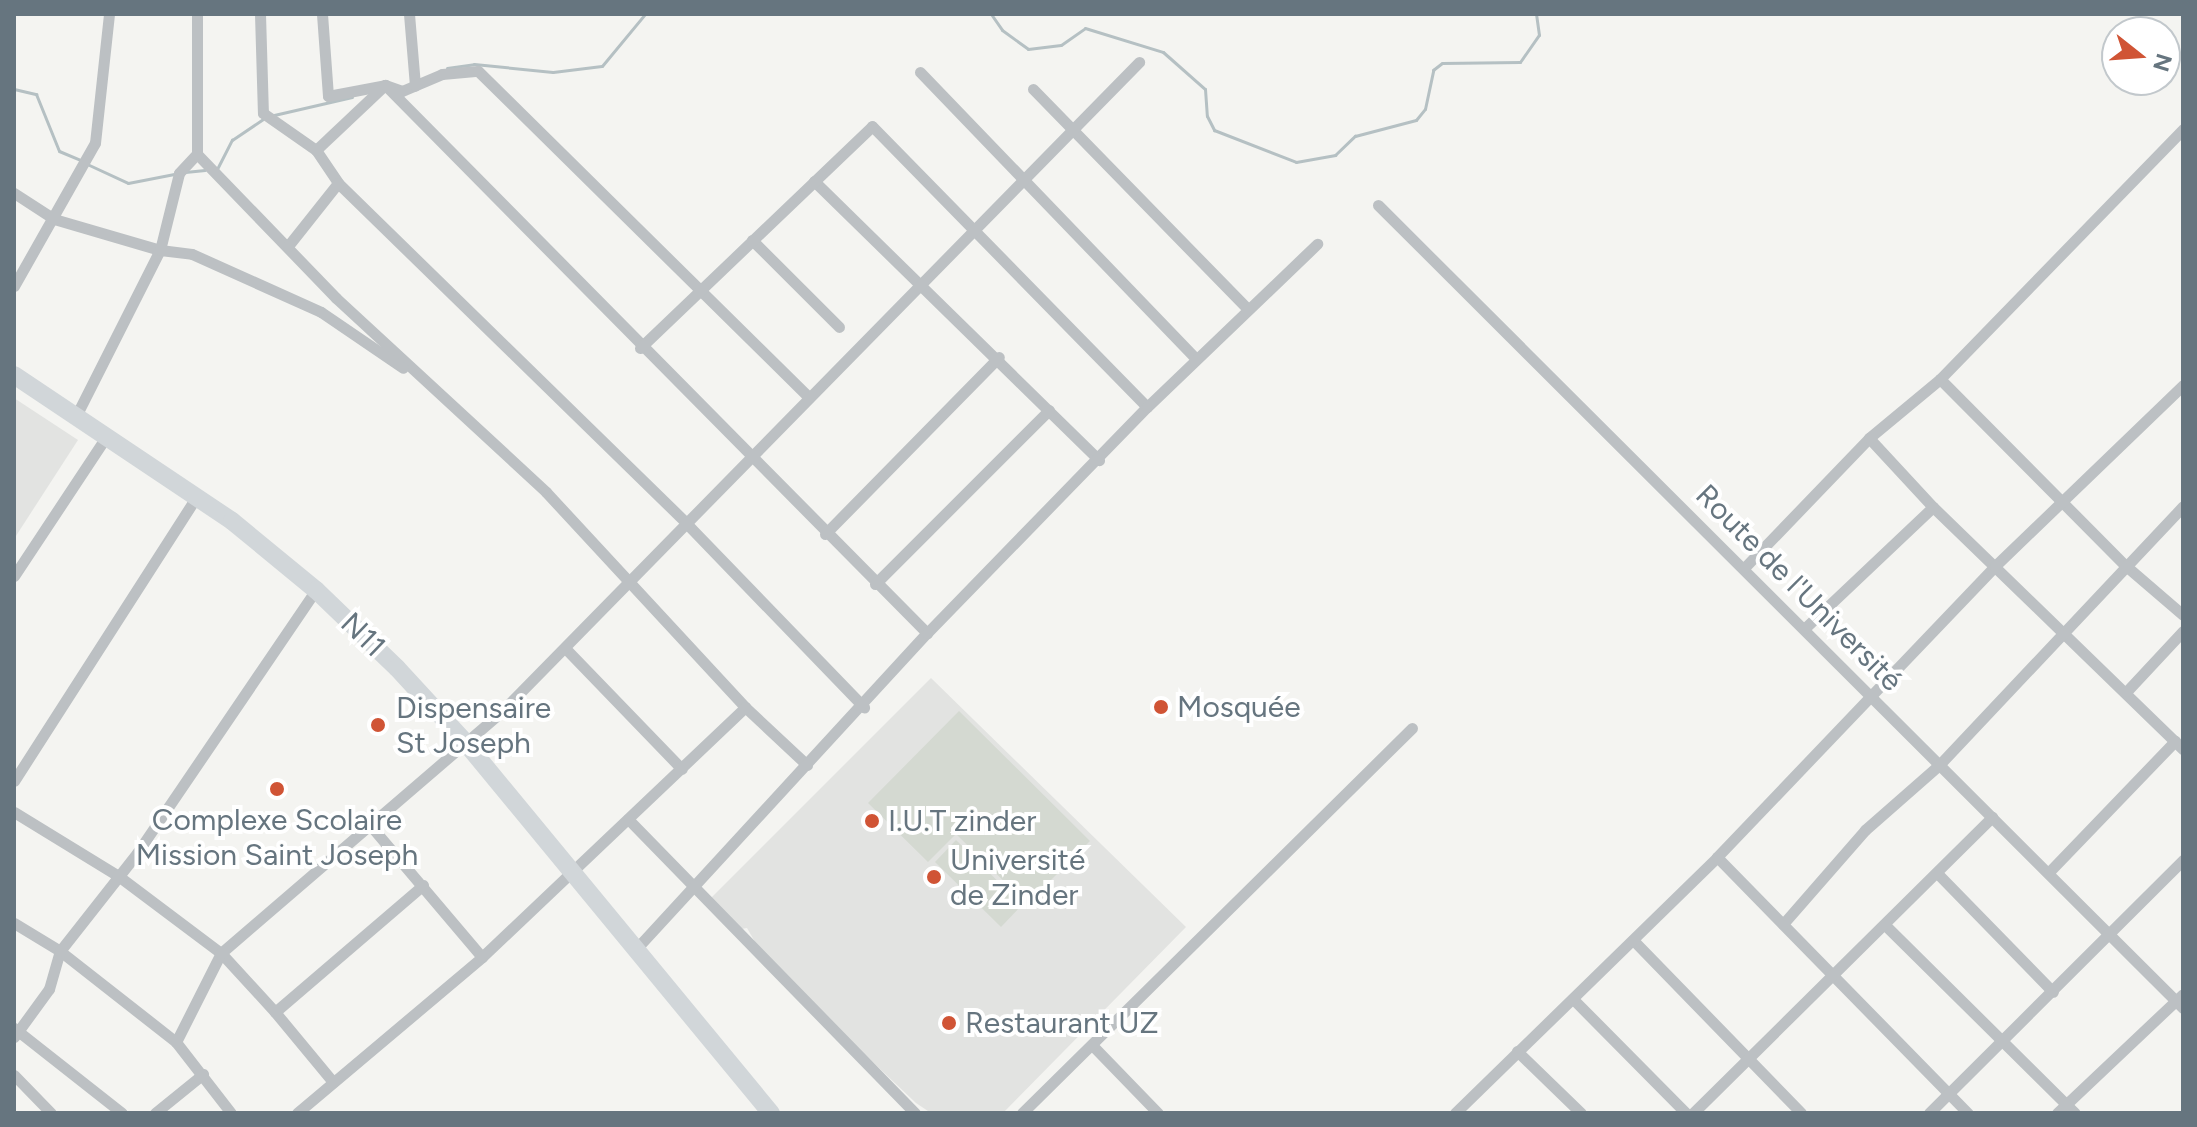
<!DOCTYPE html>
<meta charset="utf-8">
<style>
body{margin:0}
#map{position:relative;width:2197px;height:1127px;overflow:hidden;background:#f4f4f1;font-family:Figtree,sans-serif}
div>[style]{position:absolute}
.built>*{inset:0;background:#e2e3e1}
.green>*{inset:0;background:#d4d9d1}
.stream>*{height:3px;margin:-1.5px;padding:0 1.5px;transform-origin:1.5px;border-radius:1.5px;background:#b5c0c3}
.minor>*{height:11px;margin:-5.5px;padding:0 5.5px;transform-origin:5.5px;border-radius:5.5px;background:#bcc0c3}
.primary>*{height:18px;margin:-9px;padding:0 9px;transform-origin:9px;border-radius:9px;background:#d1d6d9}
.dots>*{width:22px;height:22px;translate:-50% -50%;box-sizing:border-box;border:4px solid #fff;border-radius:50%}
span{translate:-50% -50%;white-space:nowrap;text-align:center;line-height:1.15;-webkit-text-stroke:8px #fff;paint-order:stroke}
.street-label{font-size:30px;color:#66757f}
.poi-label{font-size:30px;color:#66757f}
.left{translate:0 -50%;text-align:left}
.frame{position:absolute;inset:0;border:16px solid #66757f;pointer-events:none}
.north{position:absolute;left:2101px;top:16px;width:80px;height:80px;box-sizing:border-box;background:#fff;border:2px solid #c2c8cc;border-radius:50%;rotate:107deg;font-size:22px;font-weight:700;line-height:32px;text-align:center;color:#66757f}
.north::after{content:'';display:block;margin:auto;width:28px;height:36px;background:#d05435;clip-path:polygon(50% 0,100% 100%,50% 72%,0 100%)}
</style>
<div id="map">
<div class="built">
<i style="clip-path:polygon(14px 398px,78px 440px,14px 539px)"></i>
<i style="clip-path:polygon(931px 678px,1186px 927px,1003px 1113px,931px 1113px,916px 1103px,766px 961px,747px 928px,741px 929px,711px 898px)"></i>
</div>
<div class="green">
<i style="clip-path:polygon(959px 711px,1090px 841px,1027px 904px,956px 834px,928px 862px,868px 803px)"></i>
<i style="clip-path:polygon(956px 840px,1022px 905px,1001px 927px,935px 862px)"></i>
</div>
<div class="stream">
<i style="left:991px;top:14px;width:19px;rotate:55deg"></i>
<i style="left:1002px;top:30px;width:32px;rotate:36deg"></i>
<i style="left:1028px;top:49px;width:33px;rotate:-7deg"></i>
<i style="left:1061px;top:45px;width:29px;rotate:-35deg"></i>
<i style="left:1085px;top:28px;width:82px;rotate:17.1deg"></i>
<i style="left:1163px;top:52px;width:56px;rotate:41.4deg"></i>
<i style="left:1205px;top:89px;width:27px;rotate:86deg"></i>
<i style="left:1207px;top:116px;width:16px;rotate:63deg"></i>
<i style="left:1214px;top:130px;width:88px;rotate:21.3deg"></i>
<i style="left:1296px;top:162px;width:40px;rotate:-10deg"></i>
<i style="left:1335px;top:155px;width:28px;rotate:-44deg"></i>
<i style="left:1355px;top:136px;width:63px;rotate:-14.7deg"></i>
<i style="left:1416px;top:120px;width:14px;rotate:-51deg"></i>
<i style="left:1425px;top:109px;width:40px;rotate:-78deg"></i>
<i style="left:1433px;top:70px;width:11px;rotate:-38deg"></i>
<i style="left:1442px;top:63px;width:78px;rotate:-0.7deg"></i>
<i style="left:1520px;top:62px;width:33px;rotate:-55deg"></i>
<i style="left:1539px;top:35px;width:21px;rotate:-98deg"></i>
<i style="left:447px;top:68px;width:27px;rotate:-8deg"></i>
<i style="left:474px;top:64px;width:79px;rotate:5.8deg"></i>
<i style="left:553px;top:72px;width:49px;rotate:-7deg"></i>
<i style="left:602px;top:66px;width:67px;rotate:-50.4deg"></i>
<i style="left:14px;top:89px;width:23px;rotate:13deg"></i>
<i style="left:36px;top:94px;width:61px;rotate:68deg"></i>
<i style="left:59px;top:151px;width:23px;rotate:23deg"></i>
<i style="left:274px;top:115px;width:80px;rotate:-13deg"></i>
<i style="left:87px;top:164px;width:45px;rotate:24.9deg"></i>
<i style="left:128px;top:183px;width:47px;rotate:-11.1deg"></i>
<i style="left:217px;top:169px;width:33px;rotate:-63deg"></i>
<i style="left:232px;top:140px;width:37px;rotate:-34deg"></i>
<i style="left:185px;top:172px;width:20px;rotate:-6deg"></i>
</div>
<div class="minor">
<i style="left:260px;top:14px;width:99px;rotate:88.3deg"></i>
<i style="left:263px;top:113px;width:65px;rotate:34.9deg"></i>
<i style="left:316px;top:150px;width:40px;rotate:56deg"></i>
<i style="left:338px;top:183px;width:488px;rotate:44.3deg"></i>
<i style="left:687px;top:524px;width:255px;rotate:46deg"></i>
<i style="left:322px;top:14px;width:82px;rotate:85.8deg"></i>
<i style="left:328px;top:96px;width:58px;rotate:-10.9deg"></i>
<i style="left:385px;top:85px;width:18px;rotate:19deg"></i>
<i style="left:402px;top:91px;width:43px;rotate:-23deg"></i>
<i style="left:442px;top:74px;width:36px;rotate:-5deg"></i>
<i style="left:478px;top:71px;width:465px;rotate:44.6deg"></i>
<i style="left:409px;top:14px;width:72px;rotate:85.2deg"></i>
<i style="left:920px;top:72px;width:398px;rotate:46.1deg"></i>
<i style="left:1033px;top:89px;width:308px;rotate:45.7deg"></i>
<i style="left:316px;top:150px;width:95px;rotate:-43.3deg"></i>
<i style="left:385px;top:85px;width:771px;rotate:45.32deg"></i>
<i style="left:197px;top:154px;width:200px;rotate:46deg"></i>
<i style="left:336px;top:298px;width:286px;rotate:42.7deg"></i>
<i style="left:546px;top:492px;width:293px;rotate:47.2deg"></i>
<i style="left:745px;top:707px;width:85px;rotate:43.1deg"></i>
<i style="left:814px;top:181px;width:399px;rotate:44.4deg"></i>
<i style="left:14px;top:193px;width:48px;rotate:33deg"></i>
<i style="left:54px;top:219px;width:110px;rotate:16.3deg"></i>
<i style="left:160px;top:250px;width:32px;rotate:7deg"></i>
<i style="left:192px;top:254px;width:141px;rotate:24.2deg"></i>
<i style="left:321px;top:312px;width:99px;rotate:34.3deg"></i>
<i style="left:1378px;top:205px;width:1137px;rotate:44.93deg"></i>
<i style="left:752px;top:240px;width:123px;rotate:45deg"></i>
<i style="left:288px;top:246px;width:80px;rotate:-51.6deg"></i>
<i style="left:14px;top:286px;width:164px;rotate:-60.5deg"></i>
<i style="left:95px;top:143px;width:130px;rotate:-83.8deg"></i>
<i style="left:640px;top:348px;width:321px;rotate:-43.7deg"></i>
<i style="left:872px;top:126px;width:393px;rotate:45.6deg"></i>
<i style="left:1940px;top:379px;width:264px;rotate:45.2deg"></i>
<i style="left:2126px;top:566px;width:75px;rotate:40.7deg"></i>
<i style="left:77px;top:414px;width:184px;rotate:-63.2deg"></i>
<i style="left:160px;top:250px;width:79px;rotate:-76.1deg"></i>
<i style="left:179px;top:173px;width:26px;rotate:-47deg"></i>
<i style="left:197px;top:154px;width:140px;rotate:-90deg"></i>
<i style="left:1869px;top:438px;width:94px;rotate:47.2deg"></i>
<i style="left:1933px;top:507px;width:348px;rotate:44.1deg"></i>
<i style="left:825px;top:534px;width:248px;rotate:-45.5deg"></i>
<i style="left:1745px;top:567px;width:179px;rotate:-46.1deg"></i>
<i style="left:1869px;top:438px;width:92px;rotate:-39.7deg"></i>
<i style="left:1940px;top:379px;width:349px;rotate:-45.8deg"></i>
<i style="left:14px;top:576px;width:170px;rotate:-56.5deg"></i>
<i style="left:875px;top:584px;width:246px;rotate:-45deg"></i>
<i style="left:1805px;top:628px;width:176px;rotate:-43.4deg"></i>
<i style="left:565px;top:648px;width:168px;rotate:46deg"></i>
<i style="left:2127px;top:691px;width:82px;rotate:-47deg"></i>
<i style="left:14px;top:781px;width:339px;rotate:-57.3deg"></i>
<i style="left:14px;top:812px;width:121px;rotate:31.5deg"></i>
<i style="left:117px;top:875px;width:130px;rotate:36.9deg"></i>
<i style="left:221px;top:953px;width:80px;rotate:47.5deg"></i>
<i style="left:275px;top:1012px;width:195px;rotate:-40.6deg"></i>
<i style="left:628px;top:819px;width:411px;rotate:45.7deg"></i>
<i style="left:370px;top:825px;width:173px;rotate:49.7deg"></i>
<i style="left:1717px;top:857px;width:359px;rotate:45.6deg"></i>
<i style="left:2049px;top:872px;width:182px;rotate:-46.1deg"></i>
<i style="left:1937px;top:873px;width:166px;rotate:45.7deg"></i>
<i style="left:14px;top:923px;width:54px;rotate:31.3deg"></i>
<i style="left:60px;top:951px;width:147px;rotate:38.1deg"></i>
<i style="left:1783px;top:924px;width:125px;rotate:-48.9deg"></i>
<i style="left:1865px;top:830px;width:100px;rotate:-41.3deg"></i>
<i style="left:1940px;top:764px;width:354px;rotate:-46.7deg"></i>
<i style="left:1885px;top:925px;width:267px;rotate:44.7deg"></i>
<i style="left:1633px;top:940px;width:241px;rotate:45.8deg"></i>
<i style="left:636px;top:949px;width:430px;rotate:-47.4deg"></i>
<i style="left:927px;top:633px;width:315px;rotate:-45.8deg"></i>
<i style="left:1147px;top:407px;width:236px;rotate:-43.8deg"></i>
<i style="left:1573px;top:999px;width:161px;rotate:45.3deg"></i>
<i style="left:275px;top:1012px;width:91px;rotate:50.4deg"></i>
<i style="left:14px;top:1028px;width:137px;rotate:38.2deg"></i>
<i style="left:14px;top:1037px;width:59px;rotate:-53.9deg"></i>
<i style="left:49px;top:989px;width:40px;rotate:-74deg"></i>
<i style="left:60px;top:951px;width:125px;rotate:-51.8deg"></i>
<i style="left:137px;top:853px;width:318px;rotate:-55.8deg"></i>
<i style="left:1092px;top:1045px;width:95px;rotate:45.9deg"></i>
<i style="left:1517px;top:1051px;width:89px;rotate:44.1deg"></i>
<i style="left:14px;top:1075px;width:53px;rotate:45.8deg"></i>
<i style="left:155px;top:1113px;width:62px;rotate:-39.1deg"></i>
<i style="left:231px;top:1113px;width:90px;rotate:-127.8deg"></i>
<i style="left:176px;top:1042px;width:100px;rotate:-63.2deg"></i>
<i style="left:221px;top:953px;width:369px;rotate:-40.7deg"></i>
<i style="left:501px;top:712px;width:911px;rotate:-45.53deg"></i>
<i style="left:297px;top:1113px;width:242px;rotate:-40.1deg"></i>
<i style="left:482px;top:957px;width:363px;rotate:-43.5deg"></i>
<i style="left:1022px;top:1113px;width:548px;rotate:-44.63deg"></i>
<i style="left:1455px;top:1113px;width:366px;rotate:-44.3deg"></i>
<i style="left:1717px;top:857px;width:402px;rotate:-46.3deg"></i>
<i style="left:1995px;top:566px;width:261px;rotate:-43.9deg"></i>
<i style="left:1693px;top:1113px;width:421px;rotate:-44.7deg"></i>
<i style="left:1929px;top:1113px;width:359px;rotate:-44.9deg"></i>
<i style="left:2057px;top:1113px;width:173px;rotate:-43.4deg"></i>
</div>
<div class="primary">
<i style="left:14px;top:375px;width:262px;rotate:33.8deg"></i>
<i style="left:232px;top:521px;width:109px;rotate:39.4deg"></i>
<i style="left:316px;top:590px;width:112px;rotate:43.9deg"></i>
<i style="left:397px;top:668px;width:100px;rotate:47.4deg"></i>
<i style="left:465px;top:742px;width:481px;rotate:50.5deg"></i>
</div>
<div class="dots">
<i style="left:1161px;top:707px;background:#d05435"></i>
<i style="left:378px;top:725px;background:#d05435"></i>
<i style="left:277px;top:789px;background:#d05435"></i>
<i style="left:872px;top:821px;background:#d05435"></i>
<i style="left:934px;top:877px;background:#d05435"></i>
<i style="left:949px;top:1023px;background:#d05435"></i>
</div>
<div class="street-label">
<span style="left:1799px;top:588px;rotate:45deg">Route de l'Université</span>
<span style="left:363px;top:635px;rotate:44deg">N11</span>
</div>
<div class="poi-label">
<span class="left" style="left:1177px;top:707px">Mosquée</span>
<span class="left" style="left:396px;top:725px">Dispensaire<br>St Joseph</span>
<span style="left:277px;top:837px">Complexe Scolaire<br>Mission Saint Joseph</span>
<span class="left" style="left:888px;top:821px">I.U.T zinder</span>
<span class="left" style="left:950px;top:877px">Université<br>de Zinder</span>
<span class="left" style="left:965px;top:1023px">Restaurant UZ</span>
</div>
<div class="frame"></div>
<div class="north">N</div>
</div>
